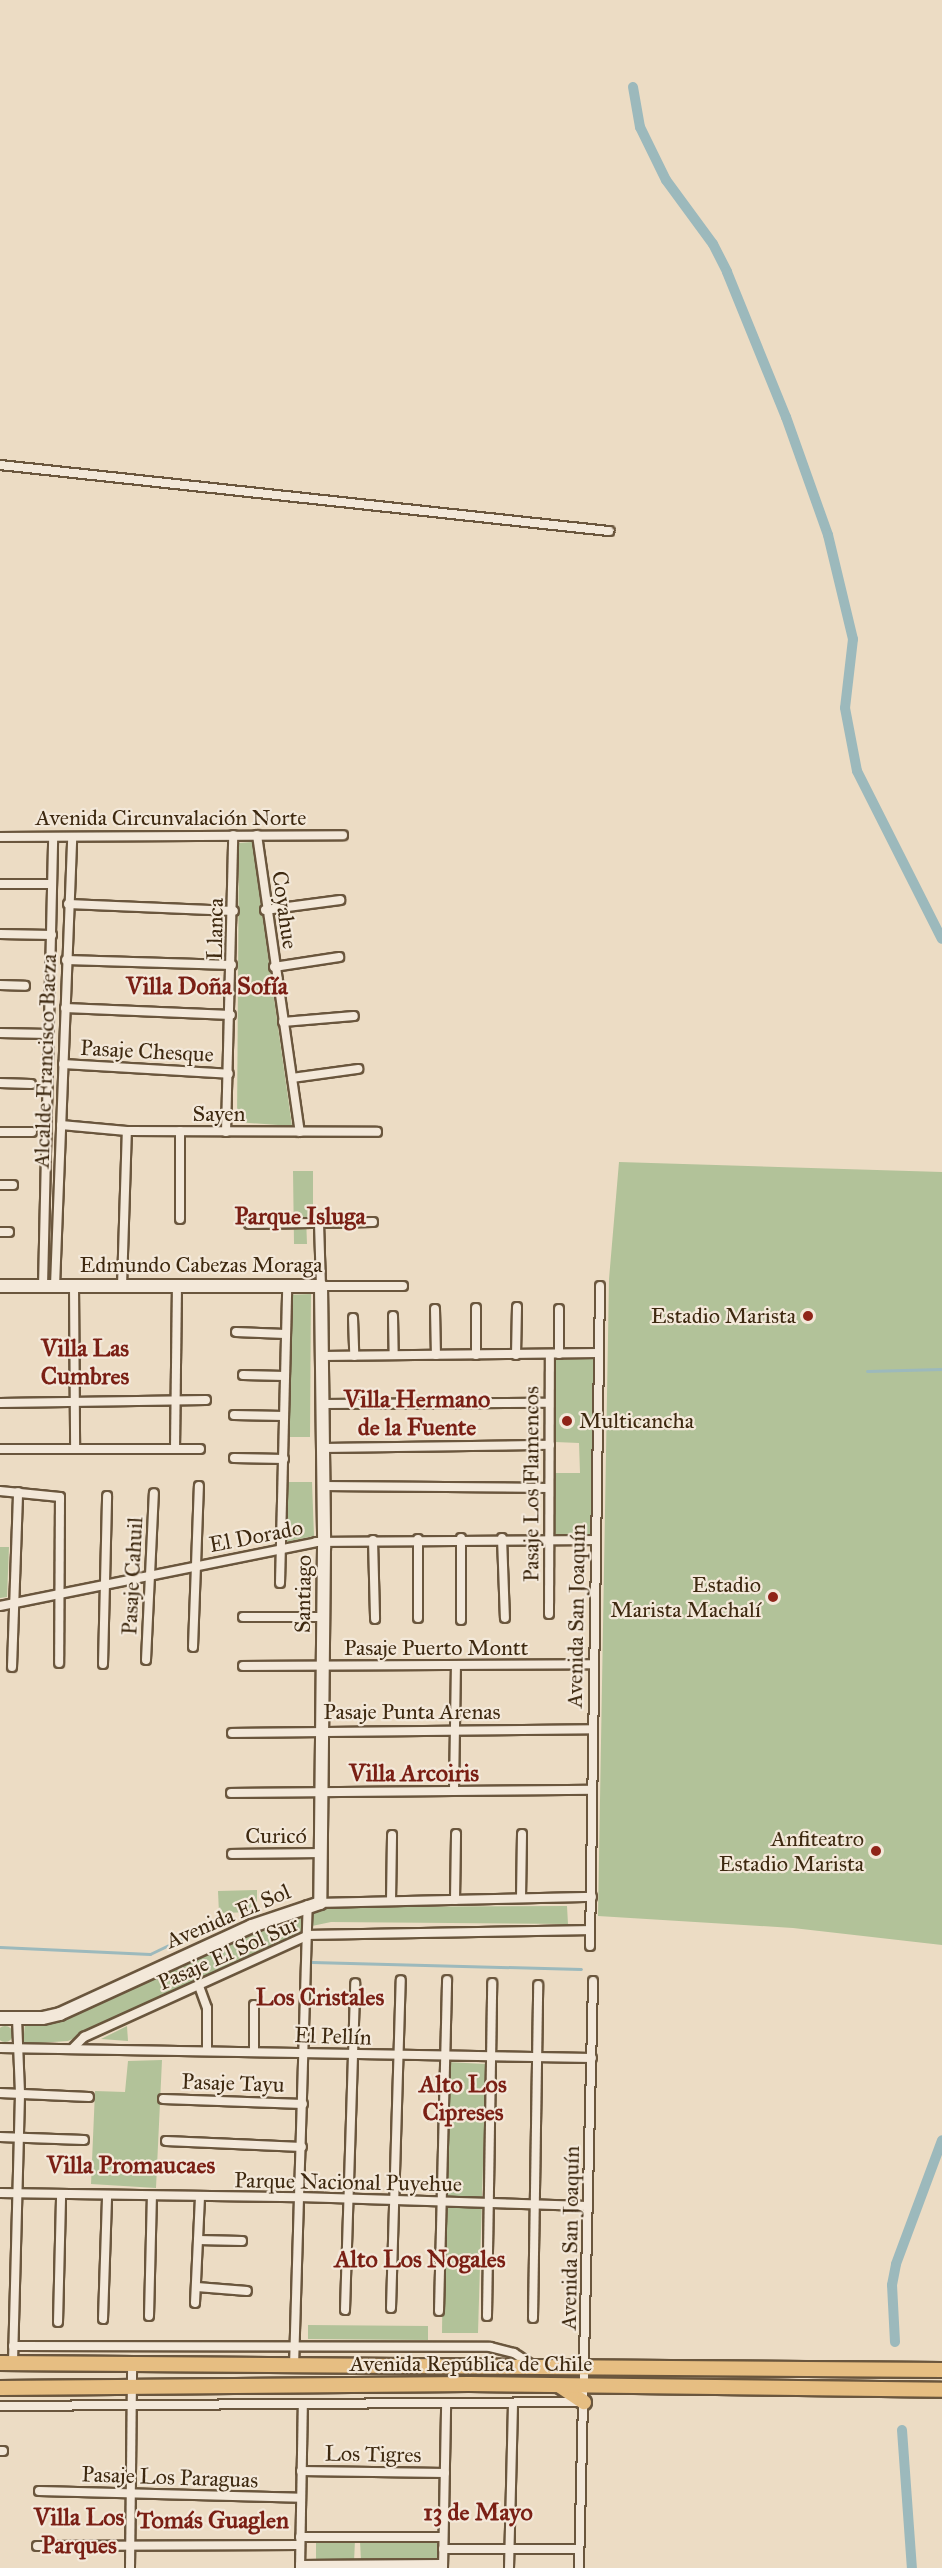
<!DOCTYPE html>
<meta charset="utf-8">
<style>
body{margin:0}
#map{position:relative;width:942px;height:2568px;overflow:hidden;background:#ecdcc4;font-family:"IM FELL Great Primer",serif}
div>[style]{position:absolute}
.green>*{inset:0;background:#b2c299}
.round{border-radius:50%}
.stream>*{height:3px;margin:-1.5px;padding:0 1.5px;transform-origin:1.5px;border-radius:1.5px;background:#9cb9bc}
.canal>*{height:10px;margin:-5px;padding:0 5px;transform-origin:5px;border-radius:5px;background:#9cb9bc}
.roads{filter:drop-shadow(2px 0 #6a563d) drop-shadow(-2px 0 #6a563d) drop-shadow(0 2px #6a563d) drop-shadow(0 -2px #6a563d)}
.street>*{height:8px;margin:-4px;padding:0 4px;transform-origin:4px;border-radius:4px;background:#f3e8d9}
.secondary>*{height:12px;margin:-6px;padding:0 6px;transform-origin:6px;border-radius:6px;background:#f3e8d9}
.primary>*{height:14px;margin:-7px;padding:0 7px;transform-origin:7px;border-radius:7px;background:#e6be82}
.dots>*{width:16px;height:16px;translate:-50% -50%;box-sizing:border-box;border:3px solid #f3e8d9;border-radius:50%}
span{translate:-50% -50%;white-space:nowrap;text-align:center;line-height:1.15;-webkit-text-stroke:4.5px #f3e8d9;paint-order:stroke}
.street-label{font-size:22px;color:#3e2910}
.poi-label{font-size:22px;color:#3e2910}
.right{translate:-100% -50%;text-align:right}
.left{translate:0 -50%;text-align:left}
.neighbourhood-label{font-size:24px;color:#7a1f14;font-weight:700}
</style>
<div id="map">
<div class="green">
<i style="clip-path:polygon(252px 842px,292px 1126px,237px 1122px,239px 843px)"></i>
<i style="clip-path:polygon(619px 1162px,942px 1172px,942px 1945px,793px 1928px,598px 1916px,609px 1279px)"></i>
<i style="clip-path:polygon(293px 1171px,313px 1171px,313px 1217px,306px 1217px,307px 1244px,294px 1244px)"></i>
<i style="clip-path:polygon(311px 1294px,310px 1437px,286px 1437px,286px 1295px)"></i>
<i style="clip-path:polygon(597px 1358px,592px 1535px,553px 1535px,552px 1473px,580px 1473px,579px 1443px,555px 1442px,554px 1359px)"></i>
<i style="clip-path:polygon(283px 1482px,312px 1482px,314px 1536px,281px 1543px)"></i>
<i style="clip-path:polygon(0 1547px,9px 1547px,7px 1597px,0 1598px)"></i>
<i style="clip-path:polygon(257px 1890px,257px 1912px,219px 1913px,218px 1891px)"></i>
<i style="clip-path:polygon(567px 1906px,568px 1924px,331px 1922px,312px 1926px,312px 1911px,331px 1907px)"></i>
<i style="clip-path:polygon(302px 1913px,302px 1931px,253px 1954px,68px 2041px,23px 2044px,25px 2024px,61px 2021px)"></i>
<i style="clip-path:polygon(127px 2026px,128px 2041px,101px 2039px)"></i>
<i class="round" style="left:-3px;top:2026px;width:16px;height:16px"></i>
<i style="clip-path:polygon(162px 2060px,156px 2188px,91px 2184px,95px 2091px,125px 2092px,128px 2061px)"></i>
<i style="clip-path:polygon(446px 2062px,486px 2064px,478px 2333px,442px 2333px)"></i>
<i style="clip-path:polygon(308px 2325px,428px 2326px,428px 2340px,308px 2339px)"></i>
<i style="clip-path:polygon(437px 2539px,437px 2559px,361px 2561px,360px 2541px)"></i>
<i style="clip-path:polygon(316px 2540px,355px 2540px,354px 2562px,316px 2562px)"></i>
</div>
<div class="stream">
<i style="left:867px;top:1371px;width:75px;rotate:-1.5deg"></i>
<i style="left:0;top:1947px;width:150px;rotate:2.7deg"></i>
<i style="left:150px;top:1954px;width:58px;rotate:-25.7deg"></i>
<i style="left:312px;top:1962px;width:269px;rotate:1.5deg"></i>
</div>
<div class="canal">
<i style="left:633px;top:87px;width:41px;rotate:80.1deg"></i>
<i style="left:640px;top:127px;width:59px;rotate:63.9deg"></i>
<i style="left:666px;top:180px;width:79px;rotate:53.7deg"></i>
<i style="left:713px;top:244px;width:31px;rotate:63deg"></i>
<i style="left:727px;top:272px;width:157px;rotate:67.9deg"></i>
<i style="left:786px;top:417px;width:125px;rotate:70.4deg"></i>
<i style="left:828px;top:535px;width:107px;rotate:76.5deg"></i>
<i style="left:853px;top:639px;width:69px;rotate:96.6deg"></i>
<i style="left:845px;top:708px;width:64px;rotate:79.2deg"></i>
<i style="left:857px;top:771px;width:188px;rotate:63.2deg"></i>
<i style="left:895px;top:2342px;width:57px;rotate:-93deg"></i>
<i style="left:892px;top:2285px;width:21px;rotate:-79deg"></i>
<i style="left:896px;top:2264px;width:132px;rotate:-69.6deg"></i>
<i style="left:902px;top:2430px;width:138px;rotate:85.9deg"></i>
</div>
<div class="roads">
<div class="street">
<i style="left:0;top:465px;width:613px;rotate:6.19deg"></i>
<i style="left:257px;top:835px;width:300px;rotate:81.8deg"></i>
<i style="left:0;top:837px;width:343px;rotate:-0.3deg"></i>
<i style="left:0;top:884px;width:52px"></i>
<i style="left:68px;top:904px;width:166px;rotate:2.4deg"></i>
<i style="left:265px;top:910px;width:76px;rotate:-7.6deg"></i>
<i style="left:0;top:934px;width:52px;rotate:1.1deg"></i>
<i style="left:66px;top:960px;width:166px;rotate:1.7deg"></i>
<i style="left:274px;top:967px;width:66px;rotate:-8.7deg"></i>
<i style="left:0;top:985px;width:25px;rotate:2deg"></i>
<i style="left:65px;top:1008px;width:166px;rotate:2.4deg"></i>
<i style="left:283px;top:1022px;width:71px;rotate:-4.8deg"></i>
<i style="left:0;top:1033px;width:49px;rotate:1.2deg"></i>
<i style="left:63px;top:1064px;width:166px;rotate:3.4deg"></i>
<i style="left:292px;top:1078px;width:67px;rotate:-7.8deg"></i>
<i style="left:0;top:1083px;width:31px;rotate:2deg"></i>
<i style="left:61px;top:1125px;width:66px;rotate:5.2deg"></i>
<i style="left:127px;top:1131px;width:250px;rotate:0.2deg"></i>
<i style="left:0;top:1132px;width:32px"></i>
<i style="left:226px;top:1132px;width:297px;rotate:-88.6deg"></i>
<i style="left:0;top:1185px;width:13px"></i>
<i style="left:180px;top:1219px;width:88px;rotate:-90deg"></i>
<i style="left:319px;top:1223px;width:63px;rotate:88.2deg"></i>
<i style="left:321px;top:1286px;width:82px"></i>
<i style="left:249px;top:1224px;width:124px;rotate:-0.9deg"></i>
<i style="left:0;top:1232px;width:9px"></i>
<i style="left:43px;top:1286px;width:449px;rotate:-88.7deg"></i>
<i style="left:55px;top:1286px;width:449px;rotate:-87.8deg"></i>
<i style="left:74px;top:1286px;width:163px;rotate:89.6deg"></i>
<i style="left:122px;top:1286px;width:155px;rotate:-88.2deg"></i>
<i style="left:435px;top:1309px;width:46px;rotate:88.8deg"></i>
<i style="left:393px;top:1316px;width:39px;rotate:89deg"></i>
<i style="left:353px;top:1318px;width:38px;rotate:88deg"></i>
<i style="left:236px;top:1332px;width:49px;rotate:2.3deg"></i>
<i style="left:559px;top:1354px;width:45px;rotate:-90deg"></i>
<i style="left:476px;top:1355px;width:47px;rotate:-90deg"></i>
<i style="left:516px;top:1355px;width:48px;rotate:-88.8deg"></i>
<i style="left:322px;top:1356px;width:277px;rotate:-0.6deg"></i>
<i style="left:243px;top:1375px;width:42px;rotate:1.4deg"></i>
<i style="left:0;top:1403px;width:206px;rotate:-0.8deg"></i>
<i style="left:322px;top:1404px;width:227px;rotate:-0.3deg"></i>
<i style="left:234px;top:1415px;width:50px;rotate:1.1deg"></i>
<i style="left:175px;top:1448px;width:162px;rotate:-89.3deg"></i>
<i style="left:323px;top:1448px;width:227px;rotate:-0.8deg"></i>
<i style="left:0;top:1449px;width:200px"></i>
<i style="left:234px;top:1458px;width:50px;rotate:1.1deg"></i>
<i style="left:323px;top:1486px;width:226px;rotate:0.5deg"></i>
<i style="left:0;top:1491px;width:60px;rotate:5.7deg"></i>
<i style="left:60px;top:1497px;width:166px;rotate:90.3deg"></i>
<i style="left:502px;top:1538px;width:80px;rotate:87.9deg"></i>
<i style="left:373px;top:1540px;width:79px;rotate:88.5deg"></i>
<i style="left:280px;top:1583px;width:297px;rotate:-88.6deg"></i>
<i style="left:0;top:1606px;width:322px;rotate:-11.4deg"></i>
<i style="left:316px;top:1542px;width:279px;rotate:-0.4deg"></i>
<i style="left:549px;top:1614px;width:260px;rotate:-89.8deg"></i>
<i style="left:243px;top:1617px;width:80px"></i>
<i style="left:418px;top:1618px;width:79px;rotate:-90deg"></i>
<i style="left:461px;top:1620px;width:82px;rotate:-90deg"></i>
<i style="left:193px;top:1647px;width:161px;rotate:-87.9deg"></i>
<i style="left:146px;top:1660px;width:167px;rotate:-87.3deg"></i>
<i style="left:103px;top:1664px;width:168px;rotate:-88.6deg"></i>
<i style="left:243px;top:1666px;width:351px;rotate:-0.3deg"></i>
<i style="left:12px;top:1667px;width:175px;rotate:-88deg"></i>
<i style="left:232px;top:1733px;width:360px;rotate:-0.6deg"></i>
<i style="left:454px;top:1790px;width:123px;rotate:-89.1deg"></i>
<i style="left:231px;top:1793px;width:360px;rotate:-0.5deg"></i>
<i style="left:232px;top:1854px;width:88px;rotate:-0.7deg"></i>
<i style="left:521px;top:1898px;width:64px;rotate:-89.1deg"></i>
<i style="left:455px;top:1900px;width:66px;rotate:-89.1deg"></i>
<i style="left:391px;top:1901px;width:66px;rotate:-89.1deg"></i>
<i style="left:320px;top:1903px;width:272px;rotate:-1.3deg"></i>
<i style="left:590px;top:1946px;width:660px;rotate:-89.13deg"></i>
<i style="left:199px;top:1986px;width:23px;rotate:70deg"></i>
<i style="left:207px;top:2008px;width:43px;rotate:90deg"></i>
<i style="left:0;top:2048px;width:592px;rotate:0.97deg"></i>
<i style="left:73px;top:2048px;width:16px;rotate:-45deg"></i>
<i style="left:84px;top:2037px;width:247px;rotate:-24.4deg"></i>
<i style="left:309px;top:1935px;width:281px;rotate:-1deg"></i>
<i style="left:254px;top:2052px;width:47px;rotate:-90deg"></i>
<i style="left:0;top:2093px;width:89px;rotate:2.6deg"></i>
<i style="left:163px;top:2099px;width:140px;rotate:2deg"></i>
<i style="left:0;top:2137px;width:84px;rotate:2deg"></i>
<i style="left:166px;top:2141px;width:136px;rotate:2.5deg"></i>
<i style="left:0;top:2193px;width:299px;rotate:0.8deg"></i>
<i style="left:299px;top:2197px;width:289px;rotate:1.8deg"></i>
<i style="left:198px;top:2240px;width:44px;rotate:1.3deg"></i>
<i style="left:197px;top:2287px;width:50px;rotate:4.6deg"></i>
<i style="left:195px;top:2303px;width:105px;rotate:-87.3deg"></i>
<i style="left:391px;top:2308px;width:328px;rotate:-88.3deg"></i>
<i style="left:345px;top:2310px;width:327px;rotate:-88.2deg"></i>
<i style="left:439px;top:2311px;width:331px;rotate:-88.6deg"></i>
<i style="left:149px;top:2316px;width:119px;rotate:-88.6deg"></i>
<i style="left:487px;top:2316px;width:333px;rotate:-89.1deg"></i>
<i style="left:533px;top:2318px;width:333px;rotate:-89.1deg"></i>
<i style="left:103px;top:2319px;width:123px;rotate:-88.1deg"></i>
<i style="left:58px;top:2322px;width:127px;rotate:-88.6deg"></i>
<i style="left:13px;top:2346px;width:477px;rotate:0.1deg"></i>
<i style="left:490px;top:2347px;width:25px;rotate:14deg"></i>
<i style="left:514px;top:2353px;width:23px;rotate:34deg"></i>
<i style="left:13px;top:2362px;width:269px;rotate:-88.5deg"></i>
<i style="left:20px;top:2093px;width:74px;rotate:-92.3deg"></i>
<i style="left:294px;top:2366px;width:461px;rotate:-88.3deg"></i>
<i style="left:0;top:2406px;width:583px;rotate:-0.39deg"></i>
<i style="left:0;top:2451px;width:3px"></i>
<i style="left:301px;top:2471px;width:144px;rotate:0.8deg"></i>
<i style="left:39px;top:2491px;width:262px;rotate:1.5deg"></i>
<i style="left:300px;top:2537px;width:143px"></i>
<i style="left:37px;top:2546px;width:263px;rotate:-0.2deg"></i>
<i style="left:443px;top:2549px;width:136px"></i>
<i style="left:300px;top:2565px;width:143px;rotate:-0.4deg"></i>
<i style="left:130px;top:2568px;width:205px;rotate:-89.4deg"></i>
<i style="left:300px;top:2568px;width:164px;rotate:-89deg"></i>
<i style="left:443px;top:2568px;width:162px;rotate:-88.9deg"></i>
<i style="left:509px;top:2568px;width:165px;rotate:-88.6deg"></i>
<i style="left:579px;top:2568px;width:587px;rotate:-88.63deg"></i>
</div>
<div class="secondary">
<i style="left:0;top:1286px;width:321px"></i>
<i style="left:321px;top:1286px;width:262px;rotate:89.3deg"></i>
<i style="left:324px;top:1548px;width:355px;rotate:90.6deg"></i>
<i style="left:320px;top:1903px;width:72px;rotate:161.3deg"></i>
<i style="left:252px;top:1926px;width:211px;rotate:155.4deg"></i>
<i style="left:60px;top:2014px;width:18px;rotate:167deg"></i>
<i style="left:42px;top:2018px;width:42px;rotate:180deg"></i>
</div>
<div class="primary">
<i style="left:0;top:2363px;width:942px;rotate:0.43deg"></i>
<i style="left:560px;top:2386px;width:29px;rotate:34deg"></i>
<i style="left:0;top:2388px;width:469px;rotate:-0.5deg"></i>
<i style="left:469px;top:2384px;width:473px;rotate:0.7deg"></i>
</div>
</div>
<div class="dots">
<i style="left:808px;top:1316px;background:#8f2418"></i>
<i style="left:567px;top:1421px;background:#8f2418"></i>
<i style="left:773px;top:1597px;background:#8f2418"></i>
<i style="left:876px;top:1851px;background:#8f2418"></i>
</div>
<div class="street-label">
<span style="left:171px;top:818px">Avenida Circunvalación Norte</span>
<span style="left:285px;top:910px;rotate:82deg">Coyahue</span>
<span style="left:215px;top:929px;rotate:-89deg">Llanca</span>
<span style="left:147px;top:1051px;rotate:3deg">Pasaje Chesque</span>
<span style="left:45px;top:1061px;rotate:-88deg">Alcalde Francisco Baeza</span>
<span style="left:219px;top:1114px">Sayen</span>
<span style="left:201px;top:1265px">Edmundo Cabezas Moraga</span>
<span style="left:531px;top:1484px;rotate:-90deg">Pasaje Los Flamencos</span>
<span style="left:256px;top:1536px;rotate:-11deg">El Dorado</span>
<span style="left:132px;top:1576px;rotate:-87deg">Pasaje Cahuil</span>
<span style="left:303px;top:1594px;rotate:-89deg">Santiago</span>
<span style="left:576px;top:1616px;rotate:-89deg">Avenida San Joaquín</span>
<span style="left:436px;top:1648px">Pasaje Puerto Montt</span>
<span style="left:412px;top:1712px">Pasaje Punta Arenas</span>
<span style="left:276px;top:1836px">Curicó</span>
<span style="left:228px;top:1916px;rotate:-23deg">Avenida El Sol</span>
<span style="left:228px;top:1953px;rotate:-24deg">Pasaje El Sol Sur</span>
<span style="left:333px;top:2036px;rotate:2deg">El Pellín</span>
<span style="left:233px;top:2083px;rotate:2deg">Pasaje Tayu</span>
<span style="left:348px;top:2182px;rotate:1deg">Parque Nacional Puyehue</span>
<span style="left:570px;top:2238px;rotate:-89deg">Avenida San Joaquín</span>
<span style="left:471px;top:2364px">Avenida República de Chile</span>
<span style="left:373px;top:2454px;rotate:1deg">Los Tigres</span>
<span style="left:170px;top:2477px;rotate:2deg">Pasaje Los Paraguas</span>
</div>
<div class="poi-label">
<span class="right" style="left:796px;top:1316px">Estadio Marista</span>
<span class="left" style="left:579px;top:1421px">Multicancha</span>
<span class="right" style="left:761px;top:1597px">Estadio<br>Marista Machalí</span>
<span class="right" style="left:864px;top:1851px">Anfiteatro<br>Estadio Marista</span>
</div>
<div class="neighbourhood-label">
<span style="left:207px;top:987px">Villa Doña Sofía</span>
<span style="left:300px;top:1217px">Parque Isluga</span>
<span style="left:85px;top:1363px">Villa Las<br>Cumbres</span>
<span style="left:417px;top:1414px">Villa Hermano<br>de la Fuente</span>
<span style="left:414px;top:1774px">Villa Arcoiris</span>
<span style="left:320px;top:1998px">Los Cristales</span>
<span style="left:463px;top:2099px">Alto Los<br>Cipreses</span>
<span style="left:131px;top:2166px">Villa Promaucaes</span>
<span style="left:420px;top:2260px">Alto Los Nogales</span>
<span style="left:478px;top:2513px">13 de Mayo</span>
<span style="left:79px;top:2532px">Villa Los<br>Parques</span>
<span style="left:213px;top:2521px">Tomás Guaglen</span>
</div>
</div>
